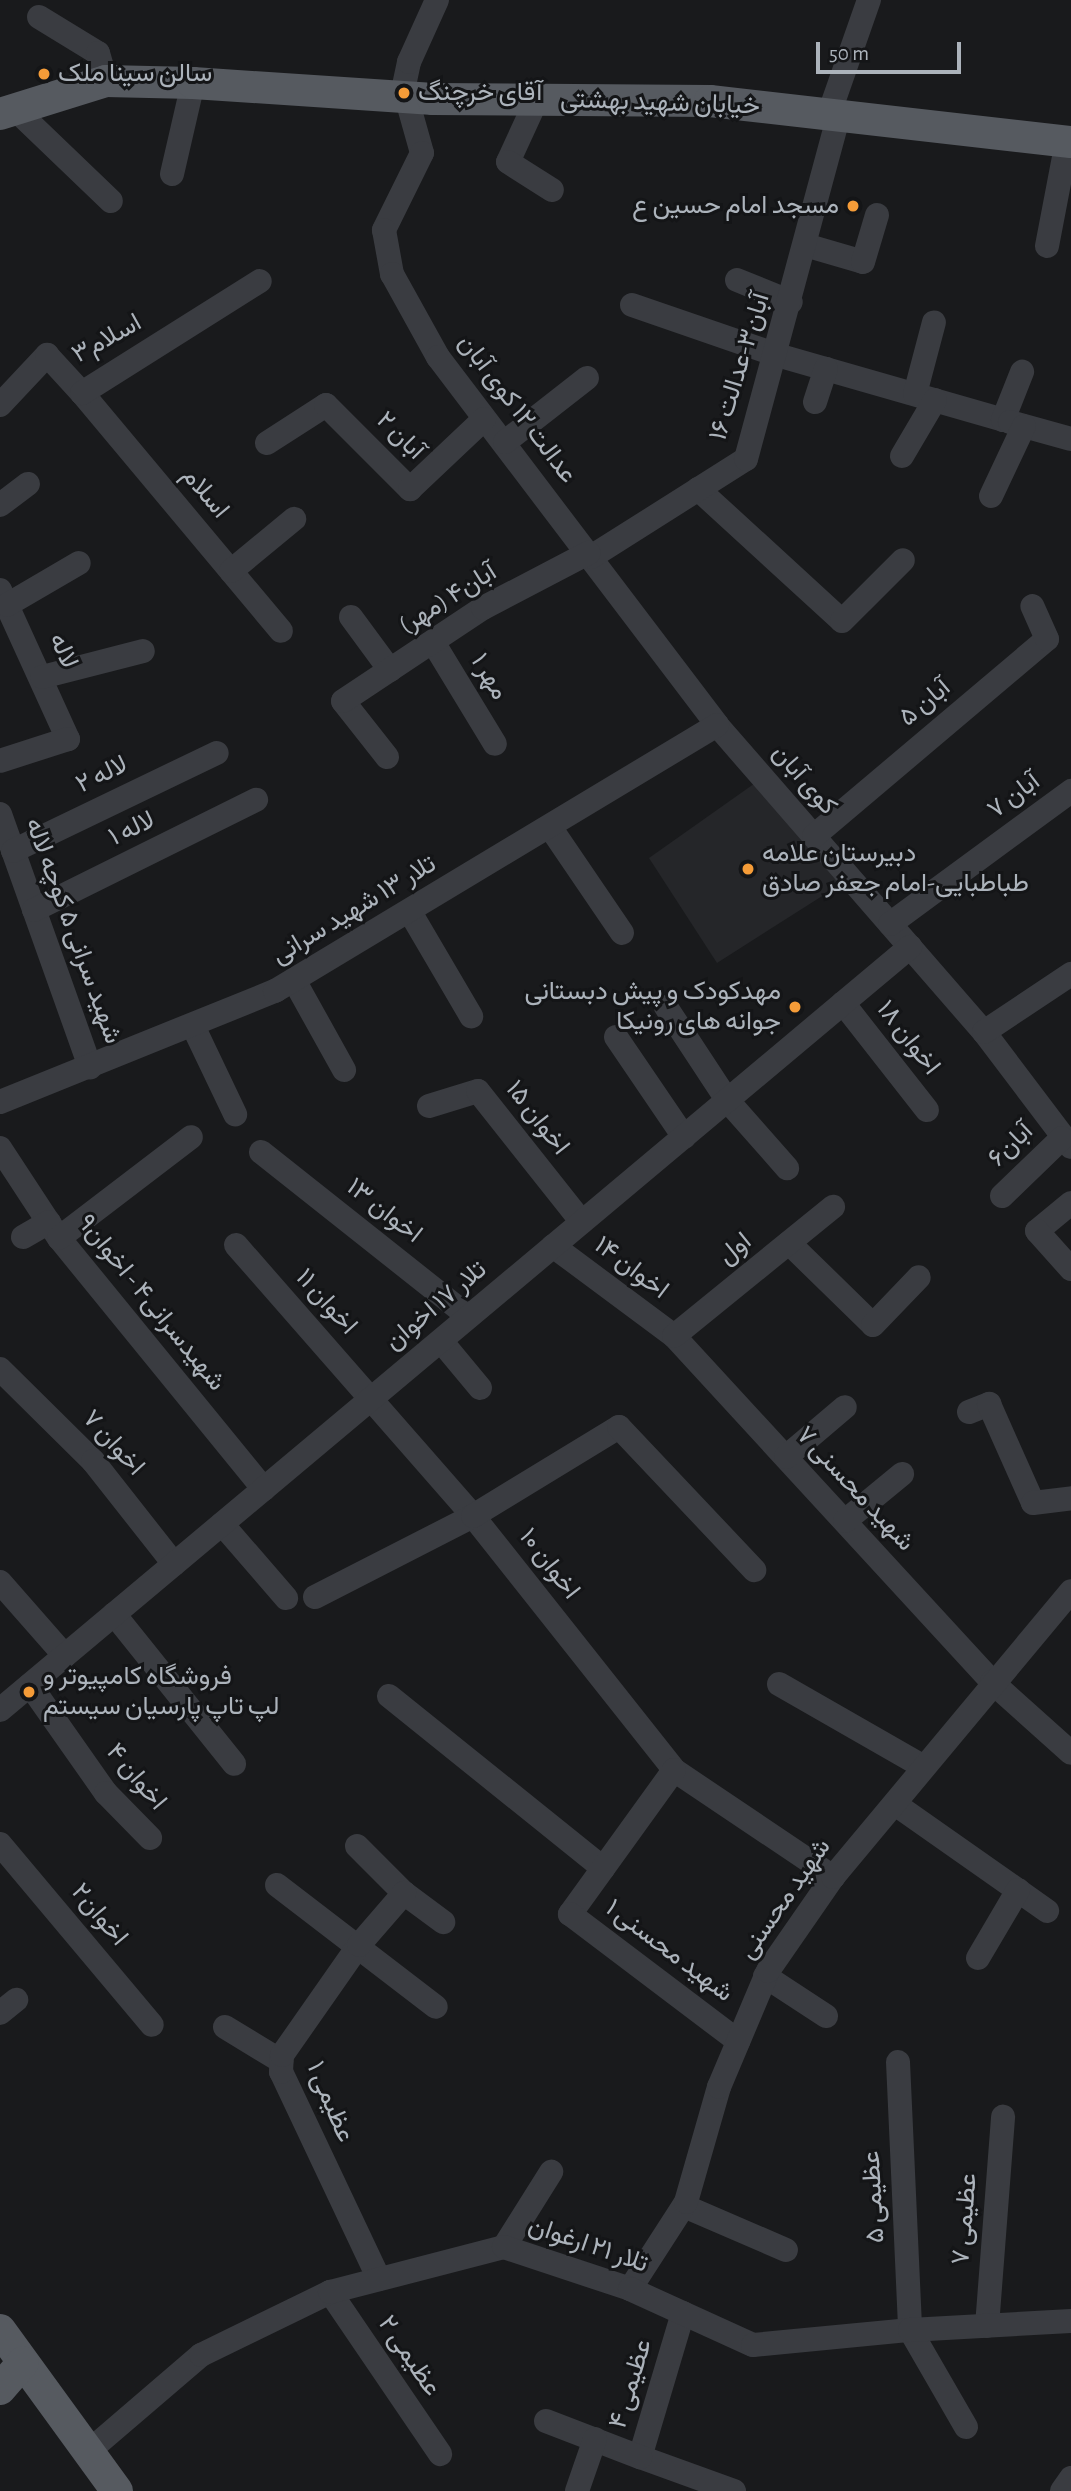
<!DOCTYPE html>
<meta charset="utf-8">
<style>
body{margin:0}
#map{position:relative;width:1071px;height:2491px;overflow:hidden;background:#191a1c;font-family:"Alegreya Sans",Vazirmatn,sans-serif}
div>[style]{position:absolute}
.built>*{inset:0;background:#252629}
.minor>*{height:24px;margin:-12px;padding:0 12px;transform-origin:12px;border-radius:12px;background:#3a3c41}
.major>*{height:32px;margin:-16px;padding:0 16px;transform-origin:16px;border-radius:16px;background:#565a60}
.dots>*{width:19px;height:19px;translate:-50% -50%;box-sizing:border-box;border:4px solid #141517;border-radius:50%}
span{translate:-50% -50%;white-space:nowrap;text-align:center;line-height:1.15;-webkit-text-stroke:6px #141517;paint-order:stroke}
.poi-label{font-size:26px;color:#acb3bb}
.left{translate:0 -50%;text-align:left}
.right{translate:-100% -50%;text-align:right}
.street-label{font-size:26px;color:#acb3bb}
.scale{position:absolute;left:816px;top:42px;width:145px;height:32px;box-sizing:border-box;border:4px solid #acb3bb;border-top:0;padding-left:9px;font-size:21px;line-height:24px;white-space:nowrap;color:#acb3bb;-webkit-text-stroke:5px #141517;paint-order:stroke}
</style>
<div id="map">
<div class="built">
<i style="clip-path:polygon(765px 776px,849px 879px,717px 963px,649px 858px)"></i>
</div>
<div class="minor">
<i style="left:39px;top:17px;width:69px;rotate:31.4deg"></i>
<i style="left:98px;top:53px;width:29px;rotate:74deg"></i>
<i style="left:402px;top:95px;width:34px;rotate:-78deg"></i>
<i style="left:409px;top:62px;width:68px;rotate:-65.7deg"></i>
<i style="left:406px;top:96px;width:59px;rotate:74.3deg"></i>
<i style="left:422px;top:153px;width:86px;rotate:116.3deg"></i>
<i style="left:384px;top:230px;width:45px;rotate:79.7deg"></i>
<i style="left:392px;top:274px;width:95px;rotate:61deg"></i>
<i style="left:438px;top:357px;width:462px;rotate:52.8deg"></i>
<i style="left:717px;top:725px;width:407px;rotate:49deg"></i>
<i style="left:984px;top:1032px;width:144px;rotate:52.9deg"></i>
<i style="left:537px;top:99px;width:69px;rotate:114.7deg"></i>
<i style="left:508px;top:162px;width:52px;rotate:32.5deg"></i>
<i style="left:17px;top:111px;width:130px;rotate:43.8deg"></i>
<i style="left:829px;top:114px;width:121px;rotate:-70.7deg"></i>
<i style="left:172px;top:174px;width:93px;rotate:-77deg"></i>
<i style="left:805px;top:245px;width:60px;rotate:16.3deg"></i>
<i style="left:863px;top:262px;width:49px;rotate:-73.4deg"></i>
<i style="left:1047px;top:246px;width:107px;rotate:-79.2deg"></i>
<i style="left:737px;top:280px;width:58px;rotate:22.2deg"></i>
<i style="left:632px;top:305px;width:153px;rotate:19deg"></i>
<i style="left:777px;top:355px;width:235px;rotate:16deg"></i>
<i style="left:1003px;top:420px;width:52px;rotate:-68.4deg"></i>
<i style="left:82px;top:393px;width:310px;rotate:50.1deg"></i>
<i style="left:915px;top:394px;width:74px;rotate:-75.2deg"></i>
<i style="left:815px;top:402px;width:35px;rotate:-72deg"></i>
<i style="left:0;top:405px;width:69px;rotate:-46.8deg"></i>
<i style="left:47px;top:355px;width:52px;rotate:47.4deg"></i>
<i style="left:82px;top:393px;width:210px;rotate:-32.2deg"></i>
<i style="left:1010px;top:422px;width:63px;rotate:15.6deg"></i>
<i style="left:505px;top:442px;width:104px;rotate:-38deg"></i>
<i style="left:267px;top:443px;width:70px;rotate:-32.8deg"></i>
<i style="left:326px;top:405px;width:119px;rotate:45deg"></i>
<i style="left:410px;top:489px;width:102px;rotate:-43.4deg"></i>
<i style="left:902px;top:456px;width:65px;rotate:-59.5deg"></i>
<i style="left:698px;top:489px;width:195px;rotate:42.5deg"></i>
<i style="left:842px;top:621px;width:86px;rotate:-45deg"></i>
<i style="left:991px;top:496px;width:77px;rotate:-64.8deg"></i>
<i style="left:0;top:505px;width:35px;rotate:-37deg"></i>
<i style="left:591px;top:557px;width:183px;rotate:-32.3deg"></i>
<i style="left:746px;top:459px;width:356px;rotate:-74.9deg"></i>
<i style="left:231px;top:571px;width:82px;rotate:-39.5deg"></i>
<i style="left:0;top:590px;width:164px;rotate:65.5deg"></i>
<i style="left:68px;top:739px;width:71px;rotate:162.1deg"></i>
<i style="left:7px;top:605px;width:83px;rotate:-30.3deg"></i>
<i style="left:351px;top:617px;width:66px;rotate:53.7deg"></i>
<i style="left:433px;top:642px;width:119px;rotate:58.7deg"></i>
<i style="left:42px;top:677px;width:104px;rotate:-14.4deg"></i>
<i style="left:387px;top:757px;width:71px;rotate:-128.2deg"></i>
<i style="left:343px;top:701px;width:168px;rotate:-33.6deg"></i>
<i style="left:483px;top:608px;width:119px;rotate:-27.6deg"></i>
<i style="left:0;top:814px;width:269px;rotate:70.4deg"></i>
<i style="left:550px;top:827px;width:128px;rotate:55.8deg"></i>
<i style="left:814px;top:836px;width:305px;rotate:-40.2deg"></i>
<i style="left:1047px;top:639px;width:36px;rotate:-114deg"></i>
<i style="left:13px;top:851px;width:226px;rotate:-25.7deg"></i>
<i style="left:34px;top:910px;width:248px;rotate:-26.4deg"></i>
<i style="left:410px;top:912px;width:121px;rotate:59.6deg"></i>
<i style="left:890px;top:924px;width:225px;rotate:-36.3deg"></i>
<i style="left:294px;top:980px;width:103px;rotate:60.9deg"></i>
<i style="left:843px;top:1003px;width:136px;rotate:51.9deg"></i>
<i style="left:666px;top:1007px;width:111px;rotate:56.7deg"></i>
<i style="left:727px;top:1100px;width:91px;rotate:48.6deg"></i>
<i style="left:193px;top:1026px;width:98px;rotate:64.5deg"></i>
<i style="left:984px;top:1032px;width:105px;rotate:-33.7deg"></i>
<i style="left:616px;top:1037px;width:121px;rotate:55.8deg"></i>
<i style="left:0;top:1102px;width:297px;rotate:-22deg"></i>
<i style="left:275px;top:991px;width:516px;rotate:-31.04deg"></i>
<i style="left:429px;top:1106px;width:51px;rotate:-17deg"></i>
<i style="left:478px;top:1091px;width:167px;rotate:51.6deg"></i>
<i style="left:0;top:1148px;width:108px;rotate:56.8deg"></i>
<i style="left:59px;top:1238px;width:324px;rotate:50.8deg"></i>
<i style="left:261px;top:1152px;width:265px;rotate:38.4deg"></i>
<i style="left:1002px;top:1196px;width:83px;rotate:-44deg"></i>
<i style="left:1071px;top:1203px;width:44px;rotate:140.5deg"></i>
<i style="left:1037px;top:1231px;width:51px;rotate:48.2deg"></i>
<i style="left:23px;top:1237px;width:30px;rotate:-30deg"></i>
<i style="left:59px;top:1238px;width:166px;rotate:-37.4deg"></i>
<i style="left:789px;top:1243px;width:117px;rotate:44.3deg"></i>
<i style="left:873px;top:1325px;width:66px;rotate:-46.2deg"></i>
<i style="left:236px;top:1245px;width:360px;rotate:48.8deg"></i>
<i style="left:473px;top:1516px;width:324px;rotate:51.6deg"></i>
<i style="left:674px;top:1770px;width:192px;rotate:33.9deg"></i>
<i style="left:553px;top:1246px;width:151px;rotate:36.6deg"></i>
<i style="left:674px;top:1336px;width:470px;rotate:47.4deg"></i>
<i style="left:992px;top:1682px;width:106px;rotate:41.9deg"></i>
<i style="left:674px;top:1336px;width:205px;rotate:-39.1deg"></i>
<i style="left:441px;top:1341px;width:61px;rotate:50.3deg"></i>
<i style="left:0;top:1369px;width:131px;rotate:44.7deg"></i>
<i style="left:93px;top:1461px;width:131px;rotate:51.8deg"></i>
<i style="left:969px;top:1412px;width:22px;rotate:-22deg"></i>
<i style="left:989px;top:1404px;width:108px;rotate:66deg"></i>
<i style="left:1033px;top:1503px;width:38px;rotate:-7deg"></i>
<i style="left:786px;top:1457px;width:77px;rotate:-40.3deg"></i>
<i style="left:845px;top:1521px;width:74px;rotate:-39.5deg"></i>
<i style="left:222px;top:1524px;width:98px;rotate:49.1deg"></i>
<i style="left:0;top:1582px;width:98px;rotate:48.7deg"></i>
<i style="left:315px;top:1597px;width:178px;rotate:-27.1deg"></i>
<i style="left:473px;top:1516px;width:171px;rotate:-31.4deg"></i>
<i style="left:619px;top:1427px;width:197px;rotate:46.6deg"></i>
<i style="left:114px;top:1614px;width:192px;rotate:51.3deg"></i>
<i style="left:779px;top:1684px;width:167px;rotate:29.8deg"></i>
<i style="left:30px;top:1685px;width:132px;rotate:54.9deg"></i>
<i style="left:106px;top:1793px;width:63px;rotate:45.6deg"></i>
<i style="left:389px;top:1696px;width:275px;rotate:38.8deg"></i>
<i style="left:0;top:1710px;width:1188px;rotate:-39.98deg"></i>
<i style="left:674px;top:1770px;width:178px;rotate:125.8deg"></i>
<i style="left:570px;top:1914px;width:211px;rotate:37.1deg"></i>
<i style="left:895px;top:1804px;width:186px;rotate:35.1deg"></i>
<i style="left:0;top:1844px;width:236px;rotate:50deg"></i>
<i style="left:357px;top:1846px;width:66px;rotate:45deg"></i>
<i style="left:404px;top:1893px;width:49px;rotate:36.6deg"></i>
<i style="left:277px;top:1885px;width:200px;rotate:37.5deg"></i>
<i style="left:978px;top:1958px;width:79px;rotate:-59.5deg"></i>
<i style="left:765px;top:1976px;width:73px;rotate:33.3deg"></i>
<i style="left:0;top:2013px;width:21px;rotate:-39deg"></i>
<i style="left:225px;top:2027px;width:66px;rotate:31.3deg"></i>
<i style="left:898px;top:2062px;width:268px;rotate:87.4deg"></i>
<i style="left:910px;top:2330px;width:112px;rotate:60deg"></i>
<i style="left:684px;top:2206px;width:111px;rotate:23.3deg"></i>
<i style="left:504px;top:2247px;width:89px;rotate:-57.9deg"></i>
<i style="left:379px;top:2279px;width:229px;rotate:-115.3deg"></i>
<i style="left:281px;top:2072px;width:17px;rotate:-87deg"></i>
<i style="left:282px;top:2055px;width:134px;rotate:-55deg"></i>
<i style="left:359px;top:1945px;width:69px;rotate:-49.1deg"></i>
<i style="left:630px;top:2289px;width:103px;rotate:-57.2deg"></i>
<i style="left:686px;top:2202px;width:120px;rotate:-74deg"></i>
<i style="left:719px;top:2087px;width:126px;rotate:-67.1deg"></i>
<i style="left:768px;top:1971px;width:114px;rotate:-55.3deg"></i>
<i style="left:833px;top:1877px;width:372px;rotate:-50.2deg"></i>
<i style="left:330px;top:2292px;width:196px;rotate:55.8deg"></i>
<i style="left:683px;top:2313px;width:150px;rotate:106.6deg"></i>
<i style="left:640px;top:2457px;width:100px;rotate:19.9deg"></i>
<i style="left:987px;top:2326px;width:210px;rotate:-85.6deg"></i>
<i style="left:546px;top:2421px;width:101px;rotate:21deg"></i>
<i style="left:89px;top:2451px;width:148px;rotate:-40.6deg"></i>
<i style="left:201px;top:2355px;width:144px;rotate:-26deg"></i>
<i style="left:330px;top:2292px;width:180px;rotate:-14.5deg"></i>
<i style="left:504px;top:2247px;width:133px;rotate:18.4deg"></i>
<i style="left:630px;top:2289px;width:135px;rotate:24.5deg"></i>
<i style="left:753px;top:2345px;width:158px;rotate:-5.5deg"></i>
<i style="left:910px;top:2330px;width:161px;rotate:-3.2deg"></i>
<i style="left:577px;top:2491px;width:55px;rotate:-70.9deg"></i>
<i style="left:1062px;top:2491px;width:16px;rotate:-55deg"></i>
</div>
<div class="major">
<i style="left:0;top:114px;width:111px;rotate:-17.3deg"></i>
<i style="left:106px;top:81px;width:87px;rotate:1.3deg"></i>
<i style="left:193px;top:83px;width:241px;rotate:3.8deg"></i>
<i style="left:433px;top:99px;width:277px;rotate:0.4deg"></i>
<i style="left:710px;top:101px;width:363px;rotate:6.5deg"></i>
<i style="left:0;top:2330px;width:199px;rotate:54deg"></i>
<i style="left:0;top:2389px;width:35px;rotate:-49deg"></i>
</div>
<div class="dots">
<i style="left:44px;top:74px;background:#f59c38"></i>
<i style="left:404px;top:93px;background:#f59c38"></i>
<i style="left:853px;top:206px;background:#f59c38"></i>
<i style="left:748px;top:869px;background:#f59c38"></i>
<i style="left:795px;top:1007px;background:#f59c38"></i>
<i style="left:29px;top:1692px;background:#f59c38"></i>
</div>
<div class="poi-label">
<span class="left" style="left:58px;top:74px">سالن سینا ملک</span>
<span class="left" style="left:418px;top:93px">آقای خرچنگ</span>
<span class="right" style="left:839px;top:206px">مسجد امام حسین ع</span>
<span class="left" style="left:762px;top:869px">دبیرستان علامه<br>طباطبایی-امام جعفر صادق</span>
<span class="right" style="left:781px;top:1007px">مهدکودک و پیش دبستانی<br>جوانه های رونیکا</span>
<span class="left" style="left:43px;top:1692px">فروشگاه کامپیوتر و<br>لپ تاپ پارسیان سیستم</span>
</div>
<div class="street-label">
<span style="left:660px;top:103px;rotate:2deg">خیابان شهید بهشتی</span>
<span style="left:107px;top:339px;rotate:-29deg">اسلام۳</span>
<span style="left:740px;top:367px;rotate:-73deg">آبان۳-عدالت ۱۶</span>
<span style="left:517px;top:409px;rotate:53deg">عدالت ۱۲ کوی آبان</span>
<span style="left:400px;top:436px;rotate:45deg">آبان ۲</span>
<span style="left:205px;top:493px;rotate:50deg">اسلام</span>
<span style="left:448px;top:599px;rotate:-32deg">آبان۴ (مهر)</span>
<span style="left:63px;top:651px;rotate:66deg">لاله</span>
<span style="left:489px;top:677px;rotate:59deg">مهر ۱</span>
<span style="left:925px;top:703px;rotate:-40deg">آبان ۵</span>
<span style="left:102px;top:775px;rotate:-26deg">لاله ۲</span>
<span style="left:804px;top:780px;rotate:49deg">کوی آبان</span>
<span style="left:1014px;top:796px;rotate:-37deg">آبان ۷</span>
<span style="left:132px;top:829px;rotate:-26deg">لاله ۱</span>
<span style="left:354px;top:910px;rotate:-31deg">تلار ۱۳ شهید سرانی</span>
<span style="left:73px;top:931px;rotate:70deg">شهید سرانی ۵ کوچه لاله</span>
<span style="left:908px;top:1038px;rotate:52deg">اخوان ۱۸</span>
<span style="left:537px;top:1118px;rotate:52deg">اخوان ۱۵</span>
<span style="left:1011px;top:1145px;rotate:-44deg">آبان۶</span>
<span style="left:384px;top:1211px;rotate:38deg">اخوان ۱۳</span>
<span style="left:735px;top:1249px;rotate:-39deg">اول</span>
<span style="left:631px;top:1268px;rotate:37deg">اخوان ۱۴</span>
<span style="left:326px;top:1302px;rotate:48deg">اخوان ۱۱</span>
<span style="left:151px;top:1303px;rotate:51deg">شهیدسرانی۴ - اخوان۹</span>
<span style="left:436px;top:1306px;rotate:-40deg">تلار ۱۷ اخوان</span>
<span style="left:113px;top:1443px;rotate:48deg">اخوان ۷</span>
<span style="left:855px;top:1489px;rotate:47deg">شهید محسنی ۷</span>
<span style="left:549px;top:1564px;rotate:52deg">اخوان ۱۰</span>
<span style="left:136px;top:1777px;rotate:50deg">اخوان ۴</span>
<span style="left:785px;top:1899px;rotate:-55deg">شهید محسنی</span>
<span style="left:99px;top:1915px;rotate:50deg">اخوان۲</span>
<span style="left:669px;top:1951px;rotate:37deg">شهید محسنی ۱</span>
<span style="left:330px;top:2102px;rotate:67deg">عظیمی ۱</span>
<span style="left:874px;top:2197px;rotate:-93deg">عظیمی ۵</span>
<span style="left:965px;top:2219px;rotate:-85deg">عظیمی ۷</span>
<span style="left:588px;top:2245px;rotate:19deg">تلار ۲۱ ارغوان</span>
<span style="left:409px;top:2356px;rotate:56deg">عظیمی ۲</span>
<span style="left:631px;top:2384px;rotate:-73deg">عظیمی ۴</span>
</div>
<div class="scale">50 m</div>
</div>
